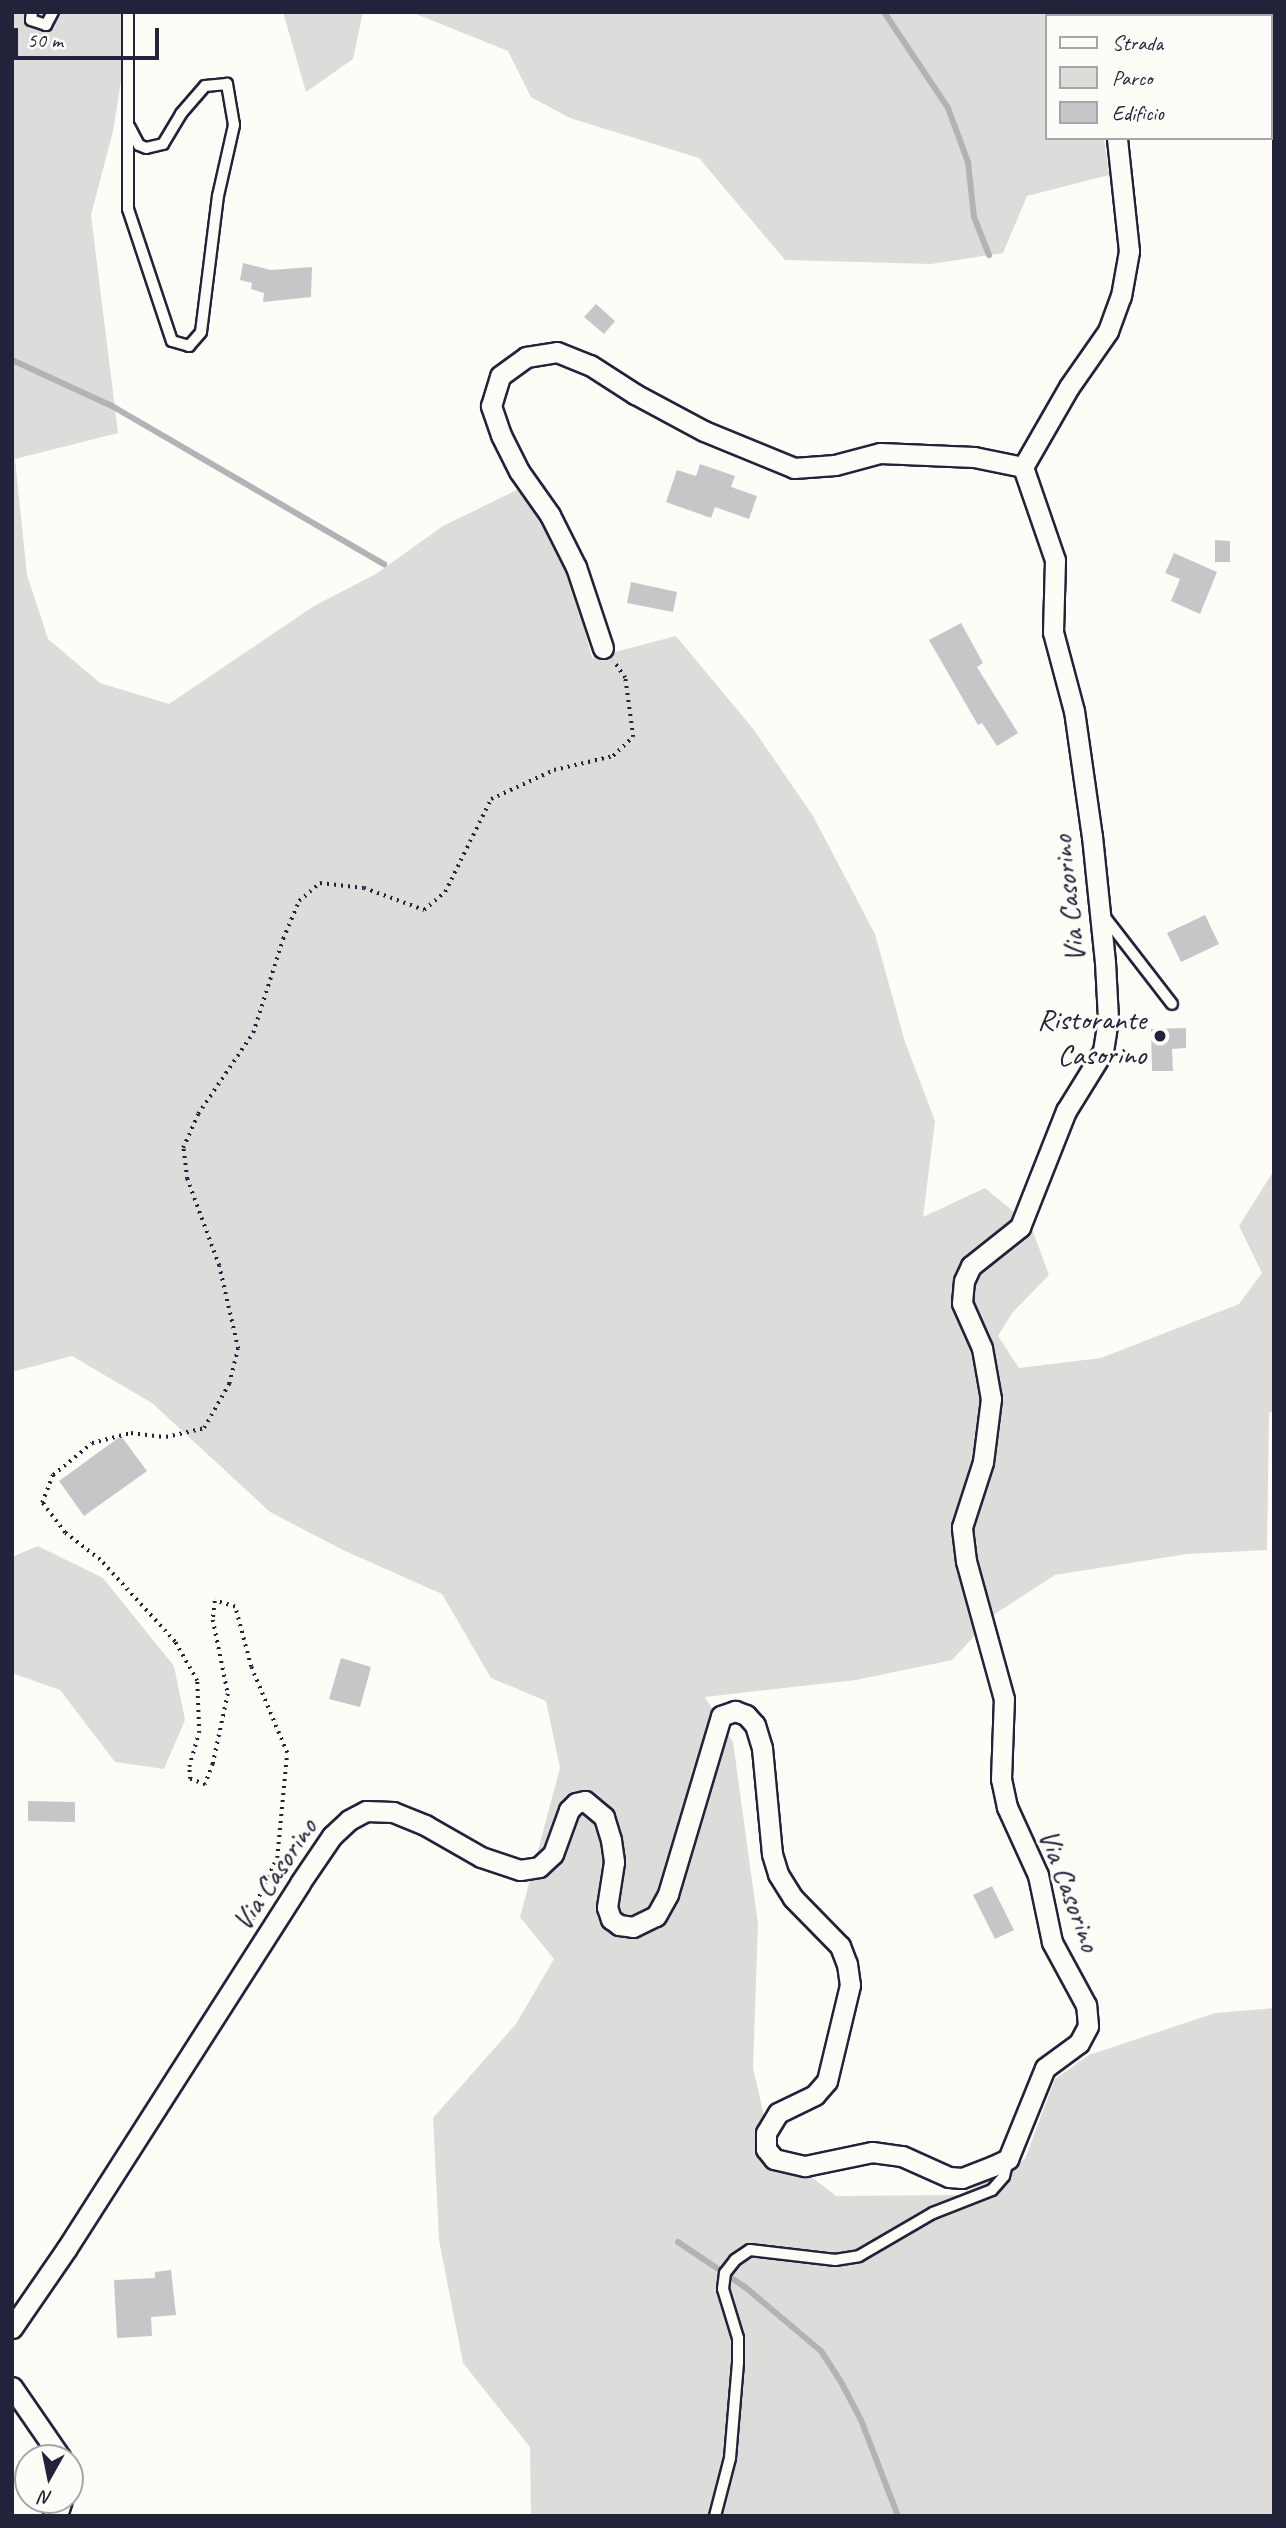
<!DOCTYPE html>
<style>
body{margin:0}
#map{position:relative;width:1286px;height:2528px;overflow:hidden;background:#fdfcf7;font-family:Caveat,sans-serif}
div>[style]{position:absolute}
.green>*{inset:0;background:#dddcdb}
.stream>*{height:6px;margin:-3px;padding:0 3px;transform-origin:3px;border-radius:3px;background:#b2b2b7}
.building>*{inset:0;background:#c6c6c8}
.path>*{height:3.5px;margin-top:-1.75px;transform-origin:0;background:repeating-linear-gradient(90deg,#22223b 0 2px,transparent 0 7px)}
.roads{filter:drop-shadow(2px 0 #22223b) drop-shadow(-2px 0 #22223b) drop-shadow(0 2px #22223b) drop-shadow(0 -2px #22223b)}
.service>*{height:10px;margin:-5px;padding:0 5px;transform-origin:5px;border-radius:5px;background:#fdfcf7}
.minor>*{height:19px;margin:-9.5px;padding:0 9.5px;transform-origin:9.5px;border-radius:9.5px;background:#fdfcf7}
.dots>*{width:19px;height:19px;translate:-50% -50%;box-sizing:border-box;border:4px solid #fdfcf7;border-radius:50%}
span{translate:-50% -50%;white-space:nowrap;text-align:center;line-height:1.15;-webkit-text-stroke:6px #fdfcf7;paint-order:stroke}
.street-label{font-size:30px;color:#22223b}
.poi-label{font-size:30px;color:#22223b}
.right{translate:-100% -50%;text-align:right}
.frame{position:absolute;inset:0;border:14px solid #22223b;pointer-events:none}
.legend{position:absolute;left:1045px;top:14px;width:228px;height:126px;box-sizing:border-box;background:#fdfcf7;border:2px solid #a5a5ac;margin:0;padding:9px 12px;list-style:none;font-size:21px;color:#22223b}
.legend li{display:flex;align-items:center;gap:14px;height:35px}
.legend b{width:35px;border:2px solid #a5a5ac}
.north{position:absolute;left:14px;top:2444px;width:70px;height:70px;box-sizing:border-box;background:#fdfcf7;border:2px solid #a5a5ac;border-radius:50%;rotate:189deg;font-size:19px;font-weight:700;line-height:28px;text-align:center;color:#22223b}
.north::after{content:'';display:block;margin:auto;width:24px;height:32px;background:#22223b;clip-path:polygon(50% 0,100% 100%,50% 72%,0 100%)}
.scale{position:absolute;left:14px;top:28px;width:145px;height:32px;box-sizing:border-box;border:4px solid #22223b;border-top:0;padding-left:9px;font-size:21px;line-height:24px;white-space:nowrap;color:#22223b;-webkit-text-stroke:5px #fdfcf7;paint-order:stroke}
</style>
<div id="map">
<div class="green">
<i style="clip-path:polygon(12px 12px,132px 12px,113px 131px,91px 215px,118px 433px,15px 459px,27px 575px,48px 639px,100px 683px,169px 704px,314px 606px,376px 574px,443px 526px,521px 488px,570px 574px,592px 658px,676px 636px,754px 730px,813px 816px,875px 934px,905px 1042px,935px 1121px,923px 1217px,985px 1188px,1031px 1226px,1049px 1275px,1012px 1313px,998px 1336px,1019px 1368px,1101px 1358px,1239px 1304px,1262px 1273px,1239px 1226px,1274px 1170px,1274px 1411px,1269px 1413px,1267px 1550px,1187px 1554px,1055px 1575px,995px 1614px,952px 1660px,856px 1680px,705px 1697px,733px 1742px,758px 1924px,753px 2068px,771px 2146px,836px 2196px,959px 2195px,1025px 2159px,1055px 2079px,1089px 2055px,1215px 2013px,1274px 2008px,1274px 2516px,531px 2516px,530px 2447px,463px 2363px,439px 2240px,433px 2118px,516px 2024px,554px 1959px,520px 1917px,560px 1768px,546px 1701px,491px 1678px,442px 1594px,343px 1550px,270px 1512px,152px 1403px,72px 1356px,12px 1372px)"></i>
<i style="clip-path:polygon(283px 12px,363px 12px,353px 59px,306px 92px)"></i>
<i style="clip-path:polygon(411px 12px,1088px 12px,1089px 16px,1046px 16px,1046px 138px,1104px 138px,1109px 175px,1027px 196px,1003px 253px,931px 264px,785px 260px,699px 158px,570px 118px,531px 97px,508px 51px)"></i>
<i style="clip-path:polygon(38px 1546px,103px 1578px,174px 1666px,185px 1720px,164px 1769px,115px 1762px,60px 1690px,12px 1673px,12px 1557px)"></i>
</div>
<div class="stream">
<i style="left:884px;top:12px;width:115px;rotate:56.3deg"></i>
<i style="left:948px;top:108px;width:58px;rotate:69.7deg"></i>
<i style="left:968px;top:162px;width:55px;rotate:83.8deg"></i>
<i style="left:974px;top:217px;width:41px;rotate:68.5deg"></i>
<i style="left:12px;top:360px;width:110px;rotate:24.7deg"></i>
<i style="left:112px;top:406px;width:315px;rotate:30.2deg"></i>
<i style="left:678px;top:2242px;width:81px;rotate:33.9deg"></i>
<i style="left:745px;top:2287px;width:99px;rotate:40.1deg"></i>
<i style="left:821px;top:2351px;width:35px;rotate:57deg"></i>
<i style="left:840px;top:2380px;width:45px;rotate:62.3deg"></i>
<i style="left:861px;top:2420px;width:103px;rotate:68.9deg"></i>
</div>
<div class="building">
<i style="clip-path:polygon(243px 263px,271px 270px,312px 267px,311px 297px,263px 302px,264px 293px,251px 289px,252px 283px,240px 280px)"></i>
<i style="clip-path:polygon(596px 304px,615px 321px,604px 334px,584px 317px)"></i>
<i style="clip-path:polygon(700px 464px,735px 476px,731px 487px,757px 496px,749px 519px,715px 507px,711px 518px,666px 502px,677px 470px,696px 476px)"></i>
<i style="clip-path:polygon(1215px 540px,1230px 541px,1230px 562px,1215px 562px)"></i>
<i style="clip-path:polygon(1174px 553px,1217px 572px,1200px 614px,1171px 601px,1180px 579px,1165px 573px)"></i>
<i style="clip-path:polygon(631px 582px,677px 592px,673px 612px,627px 603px)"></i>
<i style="clip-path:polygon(961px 623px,983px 663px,977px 667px,1018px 733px,997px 746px,982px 723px,978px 725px,929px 640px)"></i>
<i style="clip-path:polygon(1205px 915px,1219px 944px,1181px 962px,1167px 933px)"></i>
<i style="clip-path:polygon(1186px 1028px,1186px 1048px,1172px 1049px,1173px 1071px,1152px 1071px,1151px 1029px)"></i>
<i style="clip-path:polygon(121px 1436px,147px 1471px,84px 1516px,59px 1481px)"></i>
<i style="clip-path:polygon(341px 1658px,371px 1667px,360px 1707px,329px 1699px)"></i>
<i style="clip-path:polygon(28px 1801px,75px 1802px,75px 1822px,28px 1821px)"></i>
<i style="clip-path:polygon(992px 1886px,1014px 1930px,995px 1939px,973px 1895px)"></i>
<i style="clip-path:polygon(171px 2270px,176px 2315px,151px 2317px,152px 2336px,117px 2338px,114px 2280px,155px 2278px,155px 2272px)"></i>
</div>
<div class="path">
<i style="left:254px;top:1920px;width:11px;rotate:-95deg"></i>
<i style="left:253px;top:1909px;width:56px;rotate:-64.8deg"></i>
<i style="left:277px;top:1858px;width:105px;rotate:-84.6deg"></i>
<i style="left:287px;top:1753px;width:93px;rotate:-112.7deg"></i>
<i style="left:251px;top:1667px;width:62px;rotate:-104.9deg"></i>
<i style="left:235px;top:1607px;width:21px;rotate:-163deg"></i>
<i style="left:215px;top:1601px;width:19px;rotate:96deg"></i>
<i style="left:213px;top:1620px;width:76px;rotate:78.5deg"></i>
<i style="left:228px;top:1694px;width:72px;rotate:102.1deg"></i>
<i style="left:213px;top:1764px;width:22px;rotate:111deg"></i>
<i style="left:205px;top:1785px;width:16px;rotate:-158deg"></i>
<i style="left:190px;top:1779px;width:12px;rotate:-95deg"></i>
<i style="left:189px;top:1767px;width:35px;rotate:-74deg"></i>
<i style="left:199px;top:1733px;width:52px;rotate:-92.2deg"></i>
<i style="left:197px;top:1681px;width:45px;rotate:-119.4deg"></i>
<i style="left:175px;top:1642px;width:111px;rotate:-132.4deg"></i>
<i style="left:100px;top:1560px;width:44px;rotate:-142.4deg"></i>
<i style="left:65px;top:1533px;width:38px;rotate:-127deg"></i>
<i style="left:42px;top:1503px;width:30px;rotate:-69deg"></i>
<i style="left:53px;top:1475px;width:50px;rotate:-39.4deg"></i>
<i style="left:92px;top:1443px;width:40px;rotate:-14.4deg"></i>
<i style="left:131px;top:1433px;width:35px;rotate:7deg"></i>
<i style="left:166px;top:1437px;width:39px;rotate:-13deg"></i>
<i style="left:204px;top:1428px;width:51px;rotate:-60.4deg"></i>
<i style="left:229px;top:1384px;width:36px;rotate:-76deg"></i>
<i style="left:238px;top:1349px;width:85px;rotate:-102.9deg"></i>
<i style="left:219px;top:1266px;width:93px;rotate:-110.2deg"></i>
<i style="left:187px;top:1179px;width:31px;rotate:-97deg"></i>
<i style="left:183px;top:1148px;width:37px;rotate:-66deg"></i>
<i style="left:198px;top:1114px;width:98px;rotate:-55.8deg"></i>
<i style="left:253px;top:1033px;width:99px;rotate:-72.3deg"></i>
<i style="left:283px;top:939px;width:41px;rotate:-67.2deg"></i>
<i style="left:299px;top:901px;width:28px;rotate:-41deg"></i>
<i style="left:320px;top:883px;width:44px;rotate:6.5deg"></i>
<i style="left:364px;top:888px;width:64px;rotate:20.1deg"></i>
<i style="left:424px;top:910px;width:28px;rotate:-41deg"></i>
<i style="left:445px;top:892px;width:104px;rotate:-63.7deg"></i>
<i style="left:491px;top:799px;width:69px;rotate:-24.7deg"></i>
<i style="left:554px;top:770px;width:61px;rotate:-13.3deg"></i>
<i style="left:613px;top:756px;width:28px;rotate:-44deg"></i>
<i style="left:633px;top:737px;width:60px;rotate:-97.7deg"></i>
<i style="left:625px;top:678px;width:21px;rotate:-125deg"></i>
</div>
<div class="roads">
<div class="service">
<i style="left:32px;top:12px;width:8px;rotate:97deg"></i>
<i style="left:31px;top:20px;width:16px;rotate:18deg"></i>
<i style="left:46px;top:25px;width:15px;rotate:-62deg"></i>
<i style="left:128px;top:12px;width:197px;rotate:90deg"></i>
<i style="left:128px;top:209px;width:139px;rotate:71.6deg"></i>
<i style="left:172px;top:341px;width:18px;rotate:16deg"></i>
<i style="left:189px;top:346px;width:18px;rotate:-49deg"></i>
<i style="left:201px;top:332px;width:137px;rotate:-82.9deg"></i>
<i style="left:218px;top:196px;width:73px;rotate:-77.3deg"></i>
<i style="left:234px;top:125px;width:42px;rotate:-99.7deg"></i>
<i style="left:227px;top:84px;width:22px;rotate:175deg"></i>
<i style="left:205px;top:86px;width:37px;rotate:131deg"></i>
<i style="left:181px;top:114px;width:35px;rotate:121deg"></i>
<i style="left:163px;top:144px;width:17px;rotate:167deg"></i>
<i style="left:146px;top:148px;width:8px;rotate:-157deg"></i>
<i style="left:139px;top:145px;width:21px;rotate:-118deg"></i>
<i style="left:1104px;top:916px;width:111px;rotate:52.3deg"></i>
<i style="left:715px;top:2516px;width:60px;rotate:-75.5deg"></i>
<i style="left:730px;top:2458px;width:96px;rotate:-85.2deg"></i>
<i style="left:738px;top:2362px;width:24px;rotate:-90deg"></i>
<i style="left:738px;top:2338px;width:51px;rotate:-107deg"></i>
<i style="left:723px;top:2289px;width:16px;rotate:-83deg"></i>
<i style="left:725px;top:2273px;width:16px;rotate:-52deg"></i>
<i style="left:735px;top:2260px;width:18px;rotate:-34deg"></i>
<i style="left:750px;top:2250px;width:86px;rotate:6.7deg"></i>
<i style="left:835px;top:2260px;width:24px;rotate:-9deg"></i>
<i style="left:859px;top:2256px;width:86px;rotate:-30.2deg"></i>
<i style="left:933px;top:2213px;width:63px;rotate:-21.3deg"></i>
<i style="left:992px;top:2190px;width:18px;rotate:-49deg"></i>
<i style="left:1004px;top:2176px;width:16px;rotate:-76deg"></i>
</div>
<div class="minor">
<i style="left:1105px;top:16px;width:4px;rotate:-90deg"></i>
<i style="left:603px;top:648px;width:85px;rotate:-108.4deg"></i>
<i style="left:576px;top:567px;width:58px;rotate:-116.6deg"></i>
<i style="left:550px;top:515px;width:54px;rotate:-125.2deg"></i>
<i style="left:519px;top:471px;width:40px;rotate:-116.6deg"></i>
<i style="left:501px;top:435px;width:31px;rotate:-109deg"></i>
<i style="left:491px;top:406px;width:31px;rotate:-73deg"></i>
<i style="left:500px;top:376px;width:32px;rotate:-36deg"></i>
<i style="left:526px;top:357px;width:31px;rotate:-9deg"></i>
<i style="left:557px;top:352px;width:35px;rotate:22deg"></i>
<i style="left:590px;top:365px;width:54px;rotate:32.8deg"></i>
<i style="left:635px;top:394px;width:78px;rotate:28.2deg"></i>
<i style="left:704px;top:431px;width:97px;rotate:22.3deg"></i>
<i style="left:794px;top:468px;width:41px;rotate:-4.2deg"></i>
<i style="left:835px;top:465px;width:47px;rotate:-14.9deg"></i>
<i style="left:880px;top:453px;width:94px;rotate:2.4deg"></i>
<i style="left:974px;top:457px;width:50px;rotate:11.5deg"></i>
<i style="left:12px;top:2328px;width:97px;rotate:-55.5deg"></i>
<i style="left:67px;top:2248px;width:433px;rotate:-57.4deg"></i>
<i style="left:300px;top:1883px;width:57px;rotate:-55.8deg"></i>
<i style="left:332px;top:1836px;width:23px;rotate:-43deg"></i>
<i style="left:349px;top:1820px;width:19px;rotate:-28deg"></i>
<i style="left:366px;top:1811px;width:27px;rotate:2deg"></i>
<i style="left:393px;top:1812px;width:35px;rotate:22deg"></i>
<i style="left:425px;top:1825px;width:64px;rotate:29.7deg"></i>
<i style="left:481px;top:1857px;width:41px;rotate:18.4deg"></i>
<i style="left:520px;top:1870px;width:19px;rotate:-9deg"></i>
<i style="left:539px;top:1867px;width:19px;rotate:-43deg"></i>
<i style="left:553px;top:1854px;width:47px;rotate:-70deg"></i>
<i style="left:569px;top:1810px;width:10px;rotate:-45deg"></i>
<i style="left:576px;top:1803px;width:9px;rotate:-13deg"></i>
<i style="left:585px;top:1801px;width:25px;rotate:40deg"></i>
<i style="left:604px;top:1817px;width:24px;rotate:73deg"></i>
<i style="left:611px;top:1840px;width:22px;rotate:82deg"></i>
<i style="left:614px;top:1862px;width:46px;rotate:98.8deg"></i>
<i style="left:607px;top:1907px;width:13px;rotate:72deg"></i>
<i style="left:611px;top:1919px;width:10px;rotate:37deg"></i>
<i style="left:619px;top:1925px;width:14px;rotate:8deg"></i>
<i style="left:633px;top:1927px;width:25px;rotate:-26deg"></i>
<i style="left:656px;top:1916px;width:25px;rotate:-61deg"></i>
<i style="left:668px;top:1894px;width:186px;rotate:-73.4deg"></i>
<i style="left:721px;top:1716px;width:15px;rotate:-20deg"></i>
<i style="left:735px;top:1711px;width:12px;rotate:20deg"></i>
<i style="left:746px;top:1715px;width:13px;rotate:48deg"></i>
<i style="left:755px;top:1725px;width:24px;rotate:73deg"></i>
<i style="left:762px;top:1748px;width:106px;rotate:84.6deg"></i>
<i style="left:772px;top:1854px;width:21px;rotate:73deg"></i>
<i style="left:778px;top:1874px;width:28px;rotate:58deg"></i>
<i style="left:793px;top:1898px;width:67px;rotate:45.6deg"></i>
<i style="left:840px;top:1946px;width:19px;rotate:69deg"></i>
<i style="left:847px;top:1964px;width:21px;rotate:82deg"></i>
<i style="left:850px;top:1985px;width:99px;rotate:103.5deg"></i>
<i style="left:827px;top:2081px;width:18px;rotate:131deg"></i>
<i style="left:815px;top:2095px;width:41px;rotate:154.1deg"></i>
<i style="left:778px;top:2113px;width:23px;rotate:121deg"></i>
<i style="left:766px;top:2133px;width:16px;rotate:90deg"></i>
<i style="left:766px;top:2149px;width:13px;rotate:51deg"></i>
<i style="left:774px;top:2159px;width:32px;rotate:13deg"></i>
<i style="left:805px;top:2166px;width:68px;rotate:-11.8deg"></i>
<i style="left:872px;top:2152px;width:30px;rotate:8deg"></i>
<i style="left:902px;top:2156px;width:51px;rotate:24.1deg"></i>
<i style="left:949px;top:2177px;width:13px;rotate:4deg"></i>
<i style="left:962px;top:2178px;width:33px;rotate:-21deg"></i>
<i style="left:993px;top:2166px;width:17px;rotate:-25deg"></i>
<i style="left:1008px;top:2159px;width:98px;rotate:-67.9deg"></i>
<i style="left:1045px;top:2068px;width:42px;rotate:-36.3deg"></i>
<i style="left:1079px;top:2043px;width:19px;rotate:-62deg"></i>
<i style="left:1088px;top:2026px;width:21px;rotate:-95deg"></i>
<i style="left:1086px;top:2005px;width:72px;rotate:-118.4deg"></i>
<i style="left:1052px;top:1942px;width:68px;rotate:-101.8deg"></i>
<i style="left:1038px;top:1875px;width:75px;rotate:-114.5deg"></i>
<i style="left:1007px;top:1807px;width:29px;rotate:-102deg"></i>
<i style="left:1001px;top:1779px;width:80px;rotate:-87.9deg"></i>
<i style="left:1004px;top:1699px;width:143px;rotate:-105.4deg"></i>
<i style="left:966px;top:1561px;width:34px;rotate:-97deg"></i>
<i style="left:962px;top:1527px;width:68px;rotate:-72.1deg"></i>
<i style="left:983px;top:1462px;width:64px;rotate:-82.8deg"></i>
<i style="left:991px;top:1399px;width:52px;rotate:-100deg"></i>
<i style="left:982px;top:1348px;width:49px;rotate:-114deg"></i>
<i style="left:962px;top:1303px;width:22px;rotate:-85deg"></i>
<i style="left:964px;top:1281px;width:17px;rotate:-65deg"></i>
<i style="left:971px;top:1266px;width:63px;rotate:-38.5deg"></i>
<i style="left:1020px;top:1227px;width:125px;rotate:-68.4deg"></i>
<i style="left:1066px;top:1111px;width:70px;rotate:-58.3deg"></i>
<i style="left:1103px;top:1051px;width:32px;rotate:-81deg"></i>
<i style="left:1108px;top:1019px;width:57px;rotate:-93deg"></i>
<i style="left:1105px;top:962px;width:126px;rotate:-95.9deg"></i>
<i style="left:1092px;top:837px;width:127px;rotate:-98.1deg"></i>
<i style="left:1074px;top:711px;width:82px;rotate:-104.9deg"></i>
<i style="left:1053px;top:632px;width:72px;rotate:-88.4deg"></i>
<i style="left:1055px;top:560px;width:98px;rotate:-109deg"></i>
<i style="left:1023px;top:467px;width:92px;rotate:-60.1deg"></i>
<i style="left:1069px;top:387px;width:68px;rotate:-55.1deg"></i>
<i style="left:1108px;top:331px;width:37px;rotate:-70deg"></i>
<i style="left:1121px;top:296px;width:46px;rotate:-79.9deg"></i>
<i style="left:1129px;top:251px;width:114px;rotate:-96.1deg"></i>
<i style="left:12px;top:2387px;width:86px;rotate:55.4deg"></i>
<i style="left:53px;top:2516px;width:9px;rotate:-49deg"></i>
<i style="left:59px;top:2509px;width:9px;rotate:-72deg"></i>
</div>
</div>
<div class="dots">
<i style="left:1160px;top:1036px;background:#22223b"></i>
</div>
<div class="street-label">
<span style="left:1068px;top:899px;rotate:-96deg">Via Casorino</span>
<span style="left:274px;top:1874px;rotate:-56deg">Via Casorino</span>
<span style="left:1070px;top:1890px;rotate:70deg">Via Casorino</span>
</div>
<div class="poi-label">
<span class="right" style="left:1146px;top:1036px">Ristorante<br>Casorino</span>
</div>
<div class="frame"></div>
<ul class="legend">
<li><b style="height:9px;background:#fdfcf7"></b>Strada</li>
<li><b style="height:19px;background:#dddcdb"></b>Parco</li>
<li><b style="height:19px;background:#c6c6c8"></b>Edificio</li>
</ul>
<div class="north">N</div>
<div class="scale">50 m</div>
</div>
